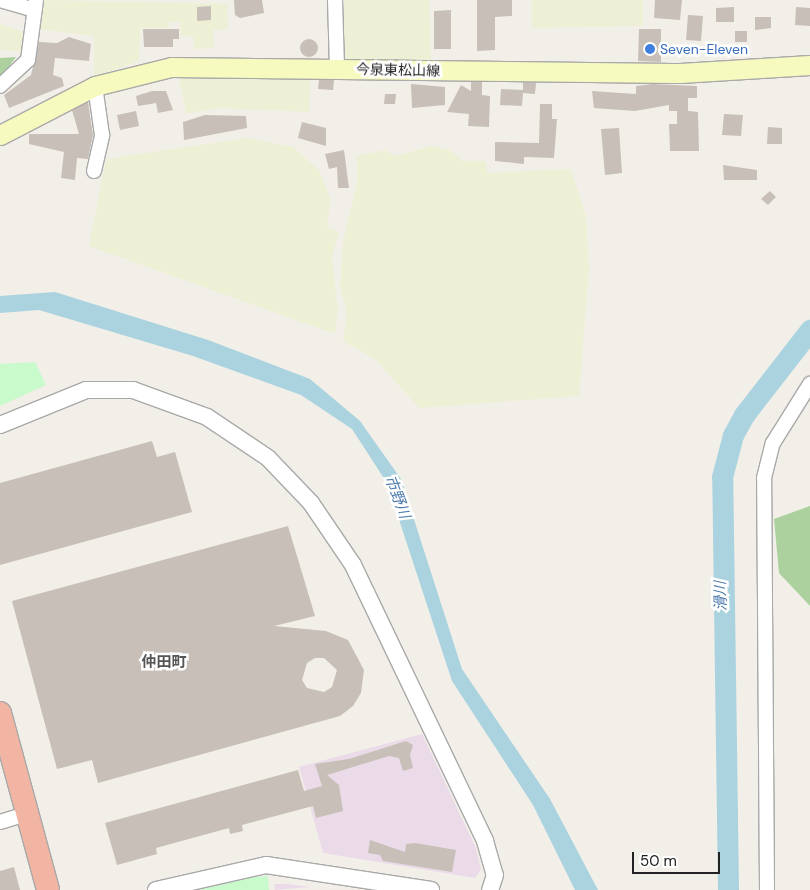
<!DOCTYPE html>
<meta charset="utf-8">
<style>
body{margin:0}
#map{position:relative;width:810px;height:890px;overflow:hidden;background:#f2efe9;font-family:"DM Sans","Noto Sans JP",sans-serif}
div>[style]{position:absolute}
.industrial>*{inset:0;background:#ebdbe8}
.farmland>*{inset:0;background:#eef0d5}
.forest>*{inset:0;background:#add19e}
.park>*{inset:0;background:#c8facc}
.water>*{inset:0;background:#aad3df}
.river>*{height:21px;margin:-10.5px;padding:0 10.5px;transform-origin:10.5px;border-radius:10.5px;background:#aad3df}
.building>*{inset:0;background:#c7bfb8}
.round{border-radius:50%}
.roads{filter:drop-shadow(1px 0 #a9a9a9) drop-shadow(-1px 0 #a9a9a9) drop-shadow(0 1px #a9a9a9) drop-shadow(0 -1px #a9a9a9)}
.minor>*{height:14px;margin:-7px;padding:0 7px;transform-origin:7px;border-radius:7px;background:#fff}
.tertiary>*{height:16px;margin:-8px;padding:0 8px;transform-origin:8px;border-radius:8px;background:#fff}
.secondary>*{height:19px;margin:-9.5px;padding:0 9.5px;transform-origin:9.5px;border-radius:9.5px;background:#f7fabf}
.trunk>*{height:22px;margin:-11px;padding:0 11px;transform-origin:11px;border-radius:11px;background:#f2b4a3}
.dots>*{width:14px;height:14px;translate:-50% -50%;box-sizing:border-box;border:2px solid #fff;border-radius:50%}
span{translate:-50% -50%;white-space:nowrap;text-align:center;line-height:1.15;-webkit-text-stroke:5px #fff;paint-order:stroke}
.shop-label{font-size:14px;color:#366cbe}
.left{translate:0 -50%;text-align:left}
.street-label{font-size:14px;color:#222}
.water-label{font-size:15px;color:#4a7aab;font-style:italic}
.neighbourhood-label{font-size:15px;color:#555;font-weight:700}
.scale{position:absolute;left:632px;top:852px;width:88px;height:22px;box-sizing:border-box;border:2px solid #222;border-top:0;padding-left:6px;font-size:15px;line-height:18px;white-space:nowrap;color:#222;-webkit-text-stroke:4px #fff;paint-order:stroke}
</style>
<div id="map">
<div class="industrial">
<i style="clip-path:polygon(422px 734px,476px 848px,481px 869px,475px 878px,323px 853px,299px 767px)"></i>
<i style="clip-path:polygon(274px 884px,287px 884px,312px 887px,275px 890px)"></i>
</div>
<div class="farmland">
<i style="clip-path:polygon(41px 0,227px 4px,228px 29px,213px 30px,214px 48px,194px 49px,193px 36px,181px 36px,180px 22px,169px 22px,169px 28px,140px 28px,139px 61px,94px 77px,94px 36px,38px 29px)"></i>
<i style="clip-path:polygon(344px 0,429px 0,431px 60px,344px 61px)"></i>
<i style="clip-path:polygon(532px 0,643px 0,643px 26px,532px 28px)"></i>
<i style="clip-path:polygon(0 24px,25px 33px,21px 52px,0 49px)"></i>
<i style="clip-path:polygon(178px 73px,310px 75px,309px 112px,218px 108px,186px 114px)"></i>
<i style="clip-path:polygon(247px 138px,293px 147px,319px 170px,331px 200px,327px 227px,339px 232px,332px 256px,338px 311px,335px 334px,89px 246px,106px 159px)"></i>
<i style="clip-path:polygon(432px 146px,450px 150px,463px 161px,486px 161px,487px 173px,571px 169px,586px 216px,589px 269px,579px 396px,419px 408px,376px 360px,343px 341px,347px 314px,340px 286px,343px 242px,357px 182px,357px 156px,385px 150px,395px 156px)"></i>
</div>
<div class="forest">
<i style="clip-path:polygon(16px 57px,0 79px,0 58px)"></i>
<i style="clip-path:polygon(810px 506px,810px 606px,779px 573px,774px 519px)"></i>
</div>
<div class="park">
<i style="clip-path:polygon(35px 362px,46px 385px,0 406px,0 364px)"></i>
<i style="clip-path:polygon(268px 876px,269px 890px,199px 890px,247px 878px)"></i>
</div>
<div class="water">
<i style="clip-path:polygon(55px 292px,208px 340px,310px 379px,360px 421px,401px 479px,462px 669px,550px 799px,598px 890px,575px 890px,533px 805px,452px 681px,387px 483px,352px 429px,301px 395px,193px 356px,39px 310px,0 313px,0 296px)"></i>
</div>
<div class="river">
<i style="left:728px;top:890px;width:413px;rotate:-90.8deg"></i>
<i style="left:722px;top:477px;width:43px;rotate:-75.3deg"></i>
<i style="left:733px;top:435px;width:23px;rotate:-61deg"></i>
<i style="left:744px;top:415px;width:108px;rotate:-52.2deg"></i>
</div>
<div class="building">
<i style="clip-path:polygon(234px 0,262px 0,264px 13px,240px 18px,235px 15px)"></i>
<i style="clip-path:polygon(477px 0,512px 0,512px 16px,495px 17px,495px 50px,477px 51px)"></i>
<i style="clip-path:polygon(655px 0,682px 0,680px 20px,654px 18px)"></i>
<i style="clip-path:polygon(211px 6px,211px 20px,197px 21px,197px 7px)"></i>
<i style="clip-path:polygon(734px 7px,734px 22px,716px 22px,716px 8px)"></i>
<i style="clip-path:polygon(796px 7px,810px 8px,810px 26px,795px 25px)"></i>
<i style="clip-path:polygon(451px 10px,451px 49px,434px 49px,434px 11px)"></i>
<i style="clip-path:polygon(688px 15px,703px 16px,701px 41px,686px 40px)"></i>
<i style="clip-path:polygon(755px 17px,771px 17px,771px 28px,755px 30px)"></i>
<i style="clip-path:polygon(143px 29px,179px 29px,179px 39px,173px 39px,173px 47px,144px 47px)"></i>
<i style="clip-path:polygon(639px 29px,661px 29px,661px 62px,638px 61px)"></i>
<i style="clip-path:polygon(735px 31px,747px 31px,747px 42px,735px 42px)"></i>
<i style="clip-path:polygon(69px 37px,91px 44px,89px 61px,55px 58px,53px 75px,62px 78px,64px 86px,9px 108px,4px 95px,31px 75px,39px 42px,57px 43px)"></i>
<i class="round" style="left:300px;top:39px;width:18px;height:18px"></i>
<i style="clip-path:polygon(319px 80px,334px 80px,333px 90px,318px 89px)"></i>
<i style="clip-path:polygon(471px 82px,482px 82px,482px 95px,490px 96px,489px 127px,468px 126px,469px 114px,447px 112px,461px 85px,471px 91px)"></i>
<i style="clip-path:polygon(523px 82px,536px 83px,535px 94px,523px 93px,522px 106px,500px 105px,501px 89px,523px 90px)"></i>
<i style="clip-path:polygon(411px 84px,445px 87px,445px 105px,412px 108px)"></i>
<i style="clip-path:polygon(653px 84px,697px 86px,697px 98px,688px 98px,688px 111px,698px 112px,699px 151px,670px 151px,669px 124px,677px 124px,677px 111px,669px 111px,669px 105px,635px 111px,594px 108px,592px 91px,636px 94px,636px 86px)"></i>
<i style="clip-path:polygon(152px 91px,166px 91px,173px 110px,158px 113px,156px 103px,138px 106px,136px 96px)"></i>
<i style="clip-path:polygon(385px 94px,396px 94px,395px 104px,384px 104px)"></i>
<i style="clip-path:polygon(88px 102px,93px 135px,88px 159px,77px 158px,75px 180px,61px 178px,64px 152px,29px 144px,29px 134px,79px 134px,72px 110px)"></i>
<i style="clip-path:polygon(540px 104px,552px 104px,552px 119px,557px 119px,554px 158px,524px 157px,524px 164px,495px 161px,495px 142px,539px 143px)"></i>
<i style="clip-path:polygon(136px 111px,139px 126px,120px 130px,117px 115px)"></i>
<i style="clip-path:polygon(724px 114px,743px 115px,741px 136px,722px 135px)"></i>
<i style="clip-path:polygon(205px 115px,246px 116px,247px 128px,184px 140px,183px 122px)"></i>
<i style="clip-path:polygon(302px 122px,326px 128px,326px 146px,298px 138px)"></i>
<i style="clip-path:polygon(768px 127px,782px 128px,782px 144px,767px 144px)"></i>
<i style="clip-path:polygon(619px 128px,622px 173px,605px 175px,601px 129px)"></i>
<i style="clip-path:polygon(344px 150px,349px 188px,338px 188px,337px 167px,329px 169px,325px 154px)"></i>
<i style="clip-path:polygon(723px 165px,757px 170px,757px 180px,724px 180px)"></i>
<i style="clip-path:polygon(770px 191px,776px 197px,768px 205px,761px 199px)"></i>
<i style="clip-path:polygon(152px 441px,157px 457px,175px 452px,192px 512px,0 565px,0 483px)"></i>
<i style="clip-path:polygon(evenodd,288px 526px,315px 616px,274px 626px,326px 631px,348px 640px,364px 670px,361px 693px,353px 706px,340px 716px,98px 783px,92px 760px,57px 769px,12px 601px,288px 526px,315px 658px,324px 658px,337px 670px,332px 687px,324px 692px,307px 688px,302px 680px,307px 663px,315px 658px)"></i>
<i style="clip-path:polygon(406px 741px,413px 745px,410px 755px,413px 768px,403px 771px,399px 758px,389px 756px,327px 775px,339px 785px,343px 811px,316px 818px,313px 806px,242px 825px,243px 831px,230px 834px,229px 828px,156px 848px,157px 854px,117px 865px,105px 823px,298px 770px,304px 791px,322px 786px,315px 764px,349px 759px)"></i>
<i style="clip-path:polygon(370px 840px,405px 852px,406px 844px,415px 843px,456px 850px,452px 872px,383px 861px,380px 855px,368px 853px)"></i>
<i style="clip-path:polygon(14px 867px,20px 890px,0 890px,0 871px)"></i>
</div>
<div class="roads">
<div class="minor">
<i style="left:0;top:0;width:36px;rotate:16deg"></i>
<i style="left:335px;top:0;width:69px;rotate:88.3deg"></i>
<i style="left:0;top:86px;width:38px;rotate:-43deg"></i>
<i style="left:28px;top:60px;width:61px;rotate:-82.4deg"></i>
<i style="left:94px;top:171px;width:37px;rotate:-77deg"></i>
<i style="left:102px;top:135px;width:49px;rotate:-98.1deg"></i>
<i style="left:0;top:822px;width:17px;rotate:-17deg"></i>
<i style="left:767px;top:890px;width:412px;rotate:-90.4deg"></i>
<i style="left:764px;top:478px;width:36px;rotate:-76deg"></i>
<i style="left:773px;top:443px;width:70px;rotate:-57.9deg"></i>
</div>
<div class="tertiary">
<i style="left:0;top:425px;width:93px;rotate:-22.1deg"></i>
<i style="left:86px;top:390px;width:47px"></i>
<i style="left:133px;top:390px;width:79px;rotate:20deg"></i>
<i style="left:207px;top:417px;width:73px;rotate:33.9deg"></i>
<i style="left:268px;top:458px;width:62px;rotate:46.3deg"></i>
<i style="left:311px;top:503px;width:75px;rotate:55.9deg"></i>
<i style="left:353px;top:565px;width:306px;rotate:64.4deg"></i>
<i style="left:485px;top:841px;width:35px;rotate:74deg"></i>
<i style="left:495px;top:875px;width:16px;rotate:108deg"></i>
<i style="left:156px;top:890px;width:113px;rotate:-12.8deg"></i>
<i style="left:266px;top:865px;width:167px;rotate:8.6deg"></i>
</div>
<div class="secondary">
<i style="left:0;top:135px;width:107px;rotate:-27.3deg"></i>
<i style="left:95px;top:86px;width:78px;rotate:-14deg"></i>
<i style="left:171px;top:67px;width:509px;rotate:0.68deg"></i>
<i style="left:680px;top:73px;width:130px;rotate:-3.5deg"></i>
</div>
<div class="trunk">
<i style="left:0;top:713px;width:183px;rotate:74.8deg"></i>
</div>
</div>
<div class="dots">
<i style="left:650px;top:49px;background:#3f7fe0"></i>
</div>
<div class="shop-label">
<span class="left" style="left:660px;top:49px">Seven-Eleven</span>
</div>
<div class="street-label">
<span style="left:398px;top:70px;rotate:1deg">今泉東松山線</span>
</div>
<div class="water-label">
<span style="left:397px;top:497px;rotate:69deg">市野川</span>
<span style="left:721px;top:596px;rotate:-91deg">滑川</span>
</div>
<div class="neighbourhood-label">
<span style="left:164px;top:663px">仲田町</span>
</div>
<div class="scale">50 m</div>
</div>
